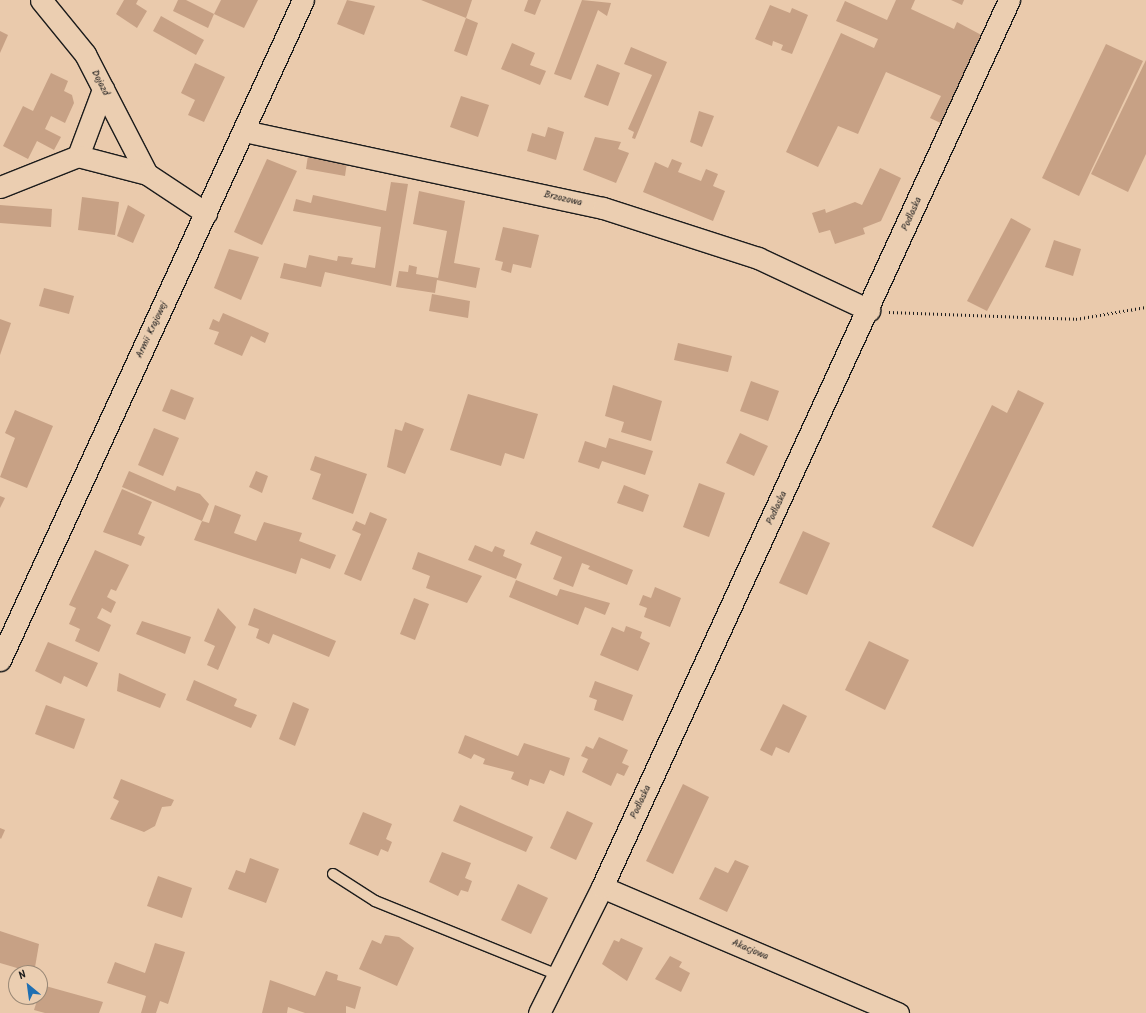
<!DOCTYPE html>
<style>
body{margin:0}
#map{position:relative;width:1146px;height:1013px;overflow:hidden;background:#eacaac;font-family:Kalam,sans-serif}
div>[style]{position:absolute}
.building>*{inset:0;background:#c7a185}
.path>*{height:2.5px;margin-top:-1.25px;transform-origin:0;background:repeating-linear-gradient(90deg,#1c1c1c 0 1px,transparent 0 4px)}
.roads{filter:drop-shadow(1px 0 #1c1c1c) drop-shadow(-1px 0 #1c1c1c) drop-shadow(0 1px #1c1c1c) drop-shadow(0 -1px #1c1c1c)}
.service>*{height:10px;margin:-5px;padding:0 5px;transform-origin:5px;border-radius:5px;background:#ebceb1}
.minor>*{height:21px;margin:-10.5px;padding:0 10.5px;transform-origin:10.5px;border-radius:10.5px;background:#ebceb1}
span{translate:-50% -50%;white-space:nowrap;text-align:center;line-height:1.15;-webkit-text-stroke:3.5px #ebceb1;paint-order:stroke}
.street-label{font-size:10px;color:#1c1c1c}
.north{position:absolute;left:8px;top:965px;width:40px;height:40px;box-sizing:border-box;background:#ebceb1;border:1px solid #988775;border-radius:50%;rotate:331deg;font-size:11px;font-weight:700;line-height:16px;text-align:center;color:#1c1c1c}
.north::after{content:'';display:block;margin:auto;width:14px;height:18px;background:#1f6fb2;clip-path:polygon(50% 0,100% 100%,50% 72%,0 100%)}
</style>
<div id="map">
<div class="building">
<i style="clip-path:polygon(124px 0,138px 0,136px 4px,147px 11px,137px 28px,116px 14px)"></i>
<i style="clip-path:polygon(178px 0,186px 0,214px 14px,208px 28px,173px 11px)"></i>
<i style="clip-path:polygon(221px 0,258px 0,244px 28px,214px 14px)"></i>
<i style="clip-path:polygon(347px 0,375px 6px,364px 35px,337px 24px)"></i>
<i style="clip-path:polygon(421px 0,472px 0,466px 18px)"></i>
<i style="clip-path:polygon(528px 0,541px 0,535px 15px,524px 11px)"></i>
<i style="clip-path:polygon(582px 0,611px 3px,607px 16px,598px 10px,571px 80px,554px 74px)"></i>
<i style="clip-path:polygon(896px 0,915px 0,911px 9px,954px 29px,957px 22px,987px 38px,947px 126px,930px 118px,941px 96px,886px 72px,858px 134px,838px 126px,818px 167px,786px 152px,841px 33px,874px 48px,878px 39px,836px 21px,845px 1px,887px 20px)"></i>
<i style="clip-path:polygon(951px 0,964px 0,962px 5px)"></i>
<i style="clip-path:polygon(770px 5px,790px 13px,792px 8px,808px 15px,792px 54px,781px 50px,783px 45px,773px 41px,772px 46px,755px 39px)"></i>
<i style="clip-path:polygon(161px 16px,204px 40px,196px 55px,153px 31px)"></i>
<i style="clip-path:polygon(466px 18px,478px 23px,467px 56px,454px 51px)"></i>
<i style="clip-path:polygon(0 31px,8px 35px,0 53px)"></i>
<i style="clip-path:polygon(512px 43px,535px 53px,530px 65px,546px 71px,540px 85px,501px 69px)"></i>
<i style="clip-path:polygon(1106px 44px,1143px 61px,1079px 196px,1042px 178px)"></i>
<i style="clip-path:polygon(631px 47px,667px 62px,635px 139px,632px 138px,634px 132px,628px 129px,652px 75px,624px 64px)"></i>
<i style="clip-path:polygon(1146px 60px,1146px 154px,1128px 192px,1091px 174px)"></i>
<i style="clip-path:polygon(195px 63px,225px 77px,204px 122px,188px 115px,195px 100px,181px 93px)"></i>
<i style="clip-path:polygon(597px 64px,620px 73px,608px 106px,584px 97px)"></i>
<i style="clip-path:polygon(51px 73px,68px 81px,64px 91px,72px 95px,74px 103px,65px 123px,51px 116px,45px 129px,61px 137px,54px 150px,37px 141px,28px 159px,3px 146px,23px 106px,33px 111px)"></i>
<i style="clip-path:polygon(461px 96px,489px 105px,478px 137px,450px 127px)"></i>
<i style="clip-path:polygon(699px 111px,714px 116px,702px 147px,690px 142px)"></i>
<i style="clip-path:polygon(548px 127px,564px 132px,556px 160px,527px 151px,532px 133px,545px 137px)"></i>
<i style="clip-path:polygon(595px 137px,621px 142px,618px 149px,629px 153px,616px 183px,583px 170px)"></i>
<i style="clip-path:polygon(308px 155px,347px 162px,345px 176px,306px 169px)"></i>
<i style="clip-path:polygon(267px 159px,297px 171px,262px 245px,234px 232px)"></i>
<i style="clip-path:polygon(672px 159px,682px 163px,678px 172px,701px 181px,706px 169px,718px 174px,713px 186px,725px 191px,713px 221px,643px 192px,655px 162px,668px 168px)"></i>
<i style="clip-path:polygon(880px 168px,901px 178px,881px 221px,863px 228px,865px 234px,835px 244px,830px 230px,819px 233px,812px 213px,825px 209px,826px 213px,855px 202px,862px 205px)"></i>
<i style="clip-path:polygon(391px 182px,408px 184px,391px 286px,325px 272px,321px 287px,280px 278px,284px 263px,306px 268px,309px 255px,337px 261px,338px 256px,353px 258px,351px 264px,375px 268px,381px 227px,293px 211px,296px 199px,311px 203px,313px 195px,386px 211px)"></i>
<i style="clip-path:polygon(419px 191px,465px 201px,454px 263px,480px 268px,476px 288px,437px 280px,435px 293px,396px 287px,399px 271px,408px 272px,409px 265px,417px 267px,416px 274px,438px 278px,447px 231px,413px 224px)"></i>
<i style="clip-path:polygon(82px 197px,119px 202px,115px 235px,78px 230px)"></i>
<i style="clip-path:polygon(0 205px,52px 209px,51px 227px,0 223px)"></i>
<i style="clip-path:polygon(128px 205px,145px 215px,133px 243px,117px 236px)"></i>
<i style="clip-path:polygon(1011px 218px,1031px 229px,987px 311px,967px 301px)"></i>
<i style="clip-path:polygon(503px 227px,539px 235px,531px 268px,513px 264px,511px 273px,501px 270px,503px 262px,495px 260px)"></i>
<i style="clip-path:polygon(1054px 240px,1081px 249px,1073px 276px,1045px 267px)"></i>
<i style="clip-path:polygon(229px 249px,259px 257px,241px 300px,214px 288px)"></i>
<i style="clip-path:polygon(44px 288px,74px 296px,69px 314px,39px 306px)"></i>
<i style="clip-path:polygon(432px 294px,470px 301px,468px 318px,429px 311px)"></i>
<i style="clip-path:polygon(223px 313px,269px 333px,265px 343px,251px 336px,242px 356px,214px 344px,219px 332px,209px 329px,213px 319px,219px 322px)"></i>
<i style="clip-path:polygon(0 319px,11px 323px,0 355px)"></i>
<i style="clip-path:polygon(678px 343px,732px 356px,728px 372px,674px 360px)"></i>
<i style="clip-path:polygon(751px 381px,779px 391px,768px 421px,740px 411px)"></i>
<i style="clip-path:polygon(613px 385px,662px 401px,651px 441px,621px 432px,624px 422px,605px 416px)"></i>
<i style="clip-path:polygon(171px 389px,194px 398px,185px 420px,162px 411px)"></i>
<i style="clip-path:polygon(1018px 390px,1044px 403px,973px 547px,932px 527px,992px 405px,1007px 413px)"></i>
<i style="clip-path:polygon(468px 394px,538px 414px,524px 459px,505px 453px,501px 466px,450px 450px)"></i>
<i style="clip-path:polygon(15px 410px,53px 426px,27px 488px,0 477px,15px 438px,5px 433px)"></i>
<i style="clip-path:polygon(405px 422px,424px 429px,405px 474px,387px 467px,395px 429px,402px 431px)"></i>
<i style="clip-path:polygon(154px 428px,179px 438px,163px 476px,138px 465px)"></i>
<i style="clip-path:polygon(740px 433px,768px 446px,754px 476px,726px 463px)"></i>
<i style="clip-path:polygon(609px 438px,653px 451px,645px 475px,602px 461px,599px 469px,578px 462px,585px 441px,606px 448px)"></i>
<i style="clip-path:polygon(315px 456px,367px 474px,353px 514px,312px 499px,321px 474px,310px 470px)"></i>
<i style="clip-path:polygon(129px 471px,175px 491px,177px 486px,200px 494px,209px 504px,202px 521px,122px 487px)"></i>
<i style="clip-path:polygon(256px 471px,268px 476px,262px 493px,249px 487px)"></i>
<i style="clip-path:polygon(699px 483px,725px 493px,709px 537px,683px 527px)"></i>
<i style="clip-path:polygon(624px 485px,649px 495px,643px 512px,617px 503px)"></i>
<i style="clip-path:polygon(122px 489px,152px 502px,138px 534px,145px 537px,141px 546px,103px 532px)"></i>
<i style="clip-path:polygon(0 496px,5px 498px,0 508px)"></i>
<i style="clip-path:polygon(215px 505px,241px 515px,234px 533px,256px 541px,264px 522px,302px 533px,299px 541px,336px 555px,330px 569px,301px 558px,296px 574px,194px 540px,202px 521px,209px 523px)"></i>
<i style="clip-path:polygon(370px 512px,387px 519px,361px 581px,344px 574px,361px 534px,352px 530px,356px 521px,365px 525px)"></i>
<i style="clip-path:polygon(536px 531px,633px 570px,627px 585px,588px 569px,590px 566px,582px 563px,573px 587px,553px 579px,562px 557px,530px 544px)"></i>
<i style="clip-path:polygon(803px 531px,830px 543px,807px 595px,779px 583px)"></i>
<i style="clip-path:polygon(475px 545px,492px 552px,495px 546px,505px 550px,503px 556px,522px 564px,516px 579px,468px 560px)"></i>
<i style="clip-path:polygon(95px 550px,129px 565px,116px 591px,111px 589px,107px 597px,116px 602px,111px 613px,102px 608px,97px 618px,111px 625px,99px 652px,75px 641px,80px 629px,69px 624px,76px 608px,69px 605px)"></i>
<i style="clip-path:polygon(418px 552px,482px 576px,467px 603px,426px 588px,430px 576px,412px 569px)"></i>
<i style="clip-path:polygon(516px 580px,557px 596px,560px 589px,610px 603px,605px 615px,585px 607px,578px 625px,509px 597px)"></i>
<i style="clip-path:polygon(655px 587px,681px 598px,670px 627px,644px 617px,647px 608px,639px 605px,643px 595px,651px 598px)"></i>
<i style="clip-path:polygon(414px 598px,429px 604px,415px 640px,400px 634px)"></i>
<i style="clip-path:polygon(218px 608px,236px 627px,218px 670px,207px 665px,215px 646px,204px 641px)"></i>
<i style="clip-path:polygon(254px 608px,336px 641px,329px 657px,273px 634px,269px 644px,256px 638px,259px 629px,248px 625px)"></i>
<i style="clip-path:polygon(142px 621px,191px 637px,185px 654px,136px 634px)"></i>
<i style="clip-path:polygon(626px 626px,642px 632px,640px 638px,650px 643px,638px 671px,600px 655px,612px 627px,624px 632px)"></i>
<i style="clip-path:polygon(869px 641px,909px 660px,885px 710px,845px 690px)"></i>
<i style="clip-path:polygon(48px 642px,98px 663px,87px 687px,64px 676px,61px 684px,35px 671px)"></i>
<i style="clip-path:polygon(119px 673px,166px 694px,160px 708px,117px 691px)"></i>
<i style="clip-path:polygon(194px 680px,237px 699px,234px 706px,257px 715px,251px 728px,186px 700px)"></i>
<i style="clip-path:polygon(595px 681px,633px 695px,623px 721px,594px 710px,597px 700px,589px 697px)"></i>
<i style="clip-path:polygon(293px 702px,309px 709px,295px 746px,279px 739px)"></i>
<i style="clip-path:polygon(783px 704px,807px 716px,789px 753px,776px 747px,772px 756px,760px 750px)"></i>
<i style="clip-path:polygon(46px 705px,85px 719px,74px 749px,35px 734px)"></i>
<i style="clip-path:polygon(465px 735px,518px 756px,524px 743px,570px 758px,564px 776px,550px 770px,544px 784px,530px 779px,528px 786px,511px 779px,514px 772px,483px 764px,485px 759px,474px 754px,471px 759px,458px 753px)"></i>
<i style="clip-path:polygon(599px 737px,628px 750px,622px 763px,629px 766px,624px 776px,617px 773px,611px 786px,582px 772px,588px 759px,581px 756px,586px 746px,593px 749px)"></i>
<i style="clip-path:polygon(121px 779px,174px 800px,171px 806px,162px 807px,155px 826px,144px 832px,110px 819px,119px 801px,113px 798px)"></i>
<i style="clip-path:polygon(683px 784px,709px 797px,673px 874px,646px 861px)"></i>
<i style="clip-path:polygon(460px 805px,533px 837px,526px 852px,453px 821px)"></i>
<i style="clip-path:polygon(567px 811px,593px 823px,576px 860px,550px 848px)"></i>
<i style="clip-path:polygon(363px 812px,392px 824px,386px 839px,392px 842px,388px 852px,381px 849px,378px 856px,349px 844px)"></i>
<i style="clip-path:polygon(0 828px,5px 830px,1px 839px,0 838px)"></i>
<i style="clip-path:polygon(442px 852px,471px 863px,465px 878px,472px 881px,468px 892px,461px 890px,458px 896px,429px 882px)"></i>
<i style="clip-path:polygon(250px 858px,279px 869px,266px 903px,228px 889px,236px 870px,245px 873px)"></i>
<i style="clip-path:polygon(735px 860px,749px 866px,727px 912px,699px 899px,715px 867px,728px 873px)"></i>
<i style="clip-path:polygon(158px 876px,192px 888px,182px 918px,147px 906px)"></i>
<i style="clip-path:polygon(518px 884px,548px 898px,531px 934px,501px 920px)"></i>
<i style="clip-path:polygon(0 931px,39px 944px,34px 973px,0 963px)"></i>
<i style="clip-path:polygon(385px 935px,399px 937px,414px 948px,397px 986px,359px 969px,372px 940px,381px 944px)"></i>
<i style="clip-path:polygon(621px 938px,643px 948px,627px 981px,602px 964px,614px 940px,619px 942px)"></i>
<i style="clip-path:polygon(155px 943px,185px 952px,168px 1004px,160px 1001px,156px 1013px,141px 1013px,146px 996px,107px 983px,115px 962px,145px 973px)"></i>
<i style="clip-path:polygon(670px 956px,682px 962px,679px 967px,690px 973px,681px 992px,655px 979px)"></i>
<i style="clip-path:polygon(326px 971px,338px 975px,337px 980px,361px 987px,355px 1009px,346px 1006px,346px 1013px,305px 1013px,288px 1007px,287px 1013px,262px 1013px,270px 980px,315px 996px)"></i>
<i style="clip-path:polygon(42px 985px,103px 1002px,99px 1013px,45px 1013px,34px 1010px)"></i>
</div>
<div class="path">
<i style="left:889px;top:312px;width:187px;rotate:2.1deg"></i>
<i style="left:1076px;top:319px;width:71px;rotate:-9.7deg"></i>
</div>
<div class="roads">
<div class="service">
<i style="left:333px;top:874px;width:50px;rotate:32.7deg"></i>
<i style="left:375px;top:901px;width:195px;rotate:22deg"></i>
</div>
<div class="minor">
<i style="left:41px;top:0;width:70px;rotate:50.8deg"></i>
<i style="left:85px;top:54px;width:135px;rotate:62.7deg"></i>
<i style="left:244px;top:131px;width:367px;rotate:12.1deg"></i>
<i style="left:603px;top:208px;width:163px;rotate:17.9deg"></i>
<i style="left:758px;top:258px;width:123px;rotate:25.1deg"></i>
<i style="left:78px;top:156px;width:72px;rotate:-69.5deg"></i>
<i style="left:0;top:187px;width:84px;rotate:-21.7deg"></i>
<i style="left:78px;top:156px;width:71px;rotate:14.6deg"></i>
<i style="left:147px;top:174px;width:71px;rotate:33.5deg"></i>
<i style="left:0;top:660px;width:726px;rotate:-65.34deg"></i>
<i style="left:602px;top:887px;width:322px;rotate:23.1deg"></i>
<i style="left:539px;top:1013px;width:141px;rotate:-63.4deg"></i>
<i style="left:602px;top:887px;width:976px;rotate:-65.35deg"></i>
</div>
</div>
<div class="street-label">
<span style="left:100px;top:83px;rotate:63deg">Dojazd</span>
<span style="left:563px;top:199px;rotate:13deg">Brzozowa</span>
<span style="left:912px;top:214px;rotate:-66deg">Podlaska</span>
<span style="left:152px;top:330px;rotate:-65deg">Armii Krajowej</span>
<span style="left:777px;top:508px;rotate:-65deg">Podlaska</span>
<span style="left:641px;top:802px;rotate:-65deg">Podlaska</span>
<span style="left:750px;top:950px;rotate:23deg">Akacjowa</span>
</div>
<div class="north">N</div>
</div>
